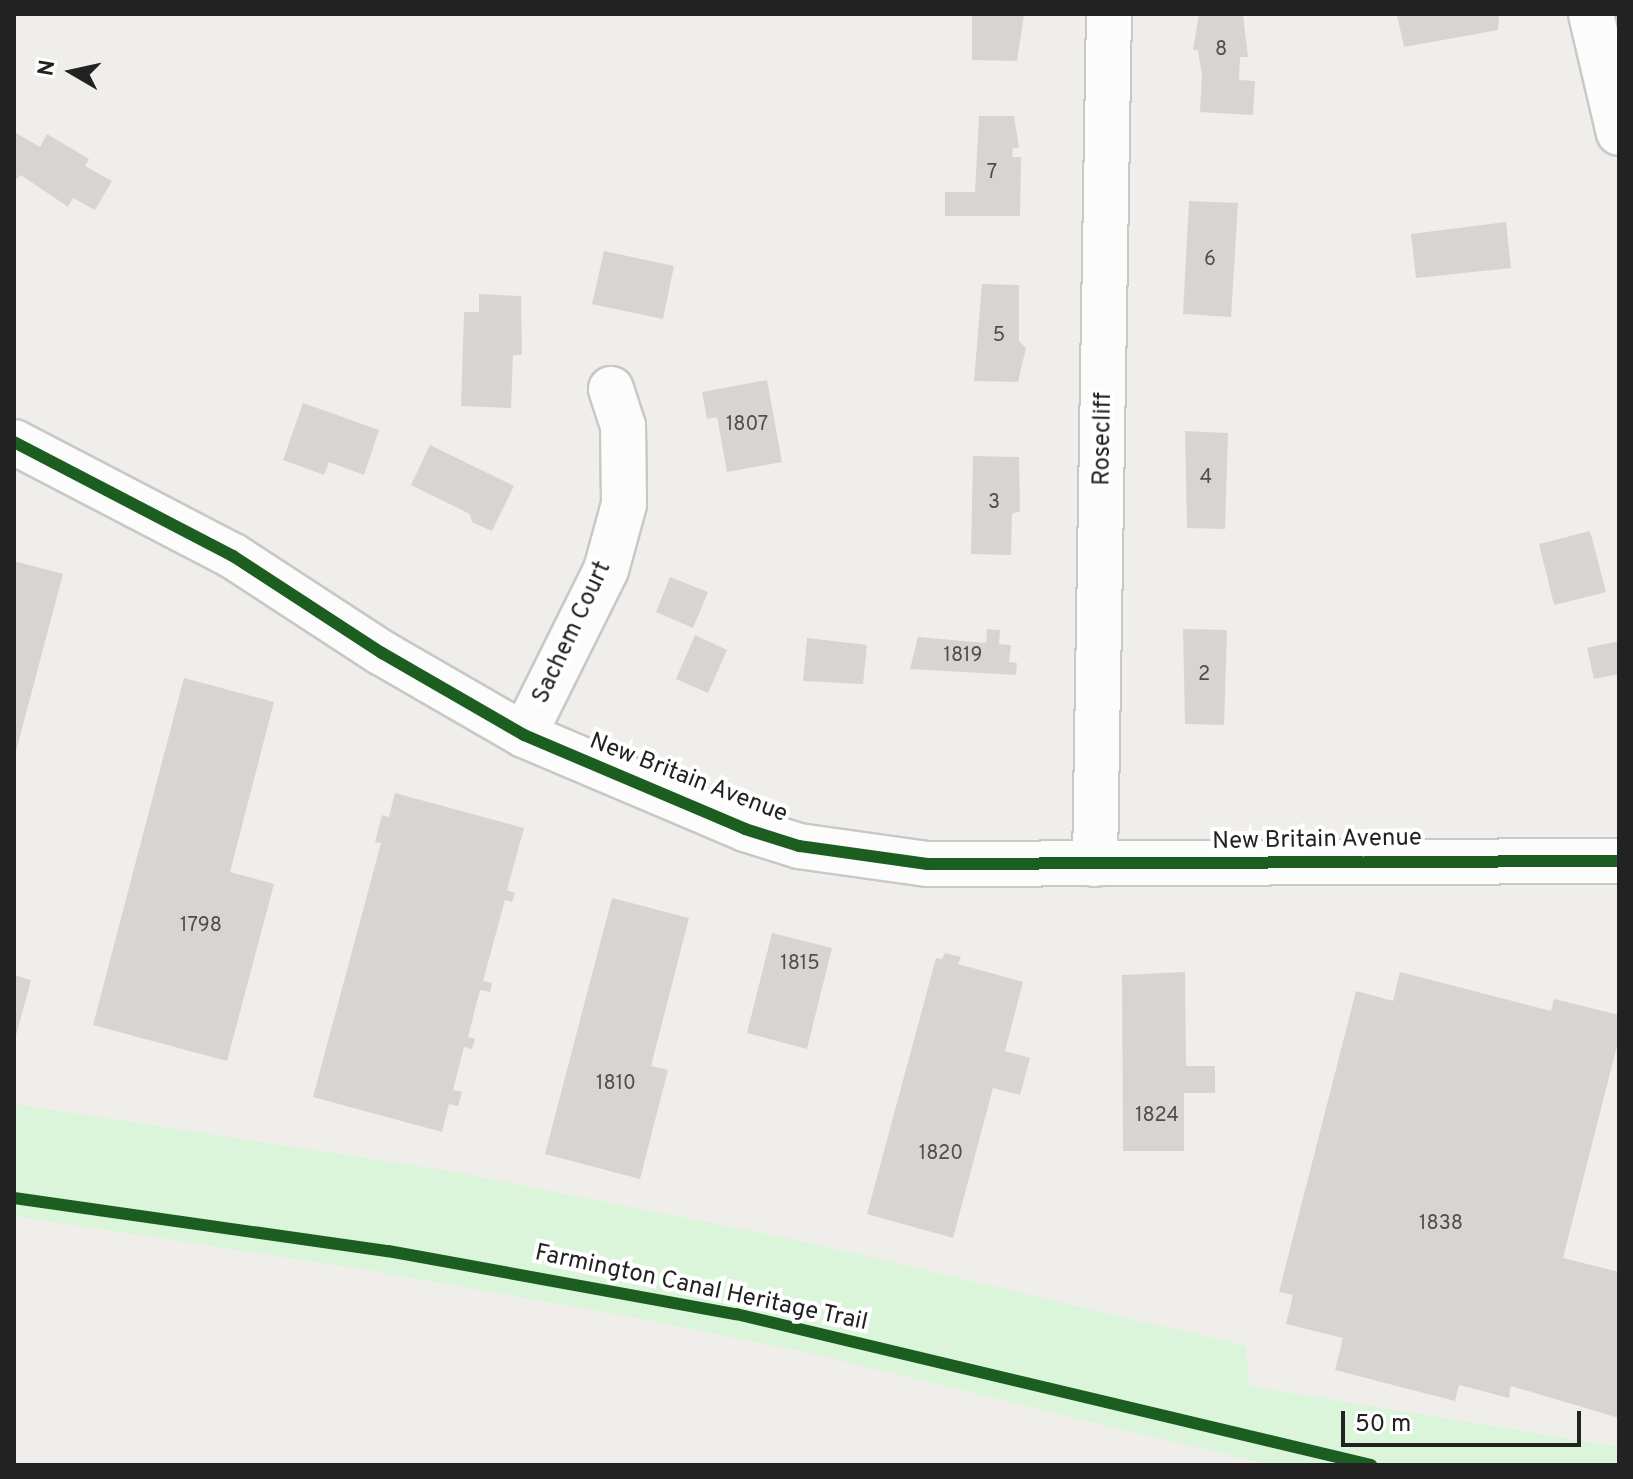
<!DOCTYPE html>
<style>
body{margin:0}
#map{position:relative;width:1633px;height:1479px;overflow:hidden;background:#f0eeeb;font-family:Overpass,sans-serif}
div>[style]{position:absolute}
.park>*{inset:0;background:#daf5da}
.building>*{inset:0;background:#d7d4d2}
.roads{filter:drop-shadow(2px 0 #c9c8c7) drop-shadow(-2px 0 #c9c8c7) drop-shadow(0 2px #c9c8c7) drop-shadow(0 -2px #c9c8c7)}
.minor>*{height:44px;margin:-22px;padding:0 22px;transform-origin:22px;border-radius:22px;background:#fdfcfc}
.cycleway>*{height:12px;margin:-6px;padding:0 6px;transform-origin:6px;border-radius:6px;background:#1b5e20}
span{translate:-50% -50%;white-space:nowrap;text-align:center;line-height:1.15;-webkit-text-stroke:8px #fff;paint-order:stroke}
.number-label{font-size:20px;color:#4f4e4e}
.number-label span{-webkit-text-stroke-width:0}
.street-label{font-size:24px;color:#222}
.frame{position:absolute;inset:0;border:16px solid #222;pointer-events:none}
.north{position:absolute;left:32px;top:32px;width:80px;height:80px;-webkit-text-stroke:6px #fff;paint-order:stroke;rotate:279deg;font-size:22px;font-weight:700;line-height:32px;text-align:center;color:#222}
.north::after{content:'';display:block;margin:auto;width:28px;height:36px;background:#222;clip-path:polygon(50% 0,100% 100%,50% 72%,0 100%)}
.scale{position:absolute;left:1341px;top:1411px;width:240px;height:36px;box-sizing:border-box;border:4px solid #222;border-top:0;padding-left:10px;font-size:24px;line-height:28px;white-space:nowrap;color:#222;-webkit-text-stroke:6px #fff;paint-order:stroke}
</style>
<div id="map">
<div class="park">
<i style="clip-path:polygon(14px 1104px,456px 1172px,806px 1242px,1246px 1346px,1249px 1386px,1619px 1447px,1619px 1465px,1270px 1465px,814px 1354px,643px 1319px,356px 1268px,14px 1216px)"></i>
</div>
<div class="building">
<i style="clip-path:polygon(972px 14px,1024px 15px,1017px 61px,972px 60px)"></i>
<i style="clip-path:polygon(1199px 14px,1243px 15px,1248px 57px,1240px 57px,1239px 80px,1255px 81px,1253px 115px,1200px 112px,1202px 76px,1198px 50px,1193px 50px)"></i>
<i style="clip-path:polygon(1499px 14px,1498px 30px,1404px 47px,1397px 15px)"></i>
<i style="clip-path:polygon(979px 116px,1014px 116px,1019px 148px,1013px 148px,1012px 157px,1021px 157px,1020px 216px,945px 216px,945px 192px,975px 192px)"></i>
<i style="clip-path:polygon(14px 132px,40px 147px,47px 134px,89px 159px,85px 166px,112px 181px,95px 210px,73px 198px,68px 207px,21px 175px,14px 181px)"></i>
<i style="clip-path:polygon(1189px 201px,1238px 203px,1231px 317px,1183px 314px)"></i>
<i style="clip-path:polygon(1506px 222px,1511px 268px,1416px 278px,1411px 234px)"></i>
<i style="clip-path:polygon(604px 251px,674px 266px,663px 319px,592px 304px)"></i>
<i style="clip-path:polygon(982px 284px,1019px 285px,1019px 341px,1026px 348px,1018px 382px,974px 381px)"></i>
<i style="clip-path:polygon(479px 294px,521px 296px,522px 355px,513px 355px,511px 408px,461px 406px,464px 312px,479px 312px)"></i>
<i style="clip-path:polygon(767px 380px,782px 462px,727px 472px,717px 417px,707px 419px,702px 392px)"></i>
<i style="clip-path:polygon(303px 403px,379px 430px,364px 475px,329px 462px,324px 475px,283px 460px)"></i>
<i style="clip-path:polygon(1185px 431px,1228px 433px,1225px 529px,1187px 528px)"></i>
<i style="clip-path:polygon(430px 445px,514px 486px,492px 531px,472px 522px,470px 514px,411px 485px)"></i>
<i style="clip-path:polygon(973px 456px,1019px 457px,1020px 511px,1012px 514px,1011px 555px,971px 554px)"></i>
<i style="clip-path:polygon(1590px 531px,1606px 592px,1554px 605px,1539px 544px)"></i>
<i style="clip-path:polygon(14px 561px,63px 574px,15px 755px,14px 755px)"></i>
<i style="clip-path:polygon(670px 577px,708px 592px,693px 628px,656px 612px)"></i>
<i style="clip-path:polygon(987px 629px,1000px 630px,999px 644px,1011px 645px,1009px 662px,1017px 663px,1016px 675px,910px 669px,918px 637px,986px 643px)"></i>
<i style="clip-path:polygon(1183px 629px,1227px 630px,1224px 725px,1185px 724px)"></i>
<i style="clip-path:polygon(695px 635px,727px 650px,708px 693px,676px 679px)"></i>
<i style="clip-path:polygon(807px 638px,867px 645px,863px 684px,803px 681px)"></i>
<i style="clip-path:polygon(1619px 641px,1619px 674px,1594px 679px,1587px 648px)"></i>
<i style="clip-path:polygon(184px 678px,274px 702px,230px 872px,274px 884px,227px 1061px,93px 1025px)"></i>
<i style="clip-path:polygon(395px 793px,524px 828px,507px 890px,515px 893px,512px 902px,505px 900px,483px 981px,492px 983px,490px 992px,480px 990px,468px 1037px,475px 1039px,472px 1049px,464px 1047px,453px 1090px,462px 1092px,458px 1106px,449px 1104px,442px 1132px,313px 1097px,381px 843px,375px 842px,382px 815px,389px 817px)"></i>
<i style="clip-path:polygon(612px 898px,689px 918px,651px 1066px,668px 1070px,640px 1179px,545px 1154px)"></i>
<i style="clip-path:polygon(772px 933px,832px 948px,807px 1049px,747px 1033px)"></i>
<i style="clip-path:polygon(945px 953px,961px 957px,958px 964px,1023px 982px,1005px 1051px,1030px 1058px,1020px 1095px,993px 1088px,953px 1238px,867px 1214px,936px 958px,942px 959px)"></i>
<i style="clip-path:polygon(1185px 972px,1186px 1066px,1215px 1066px,1215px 1093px,1184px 1093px,1184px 1151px,1123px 1151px,1122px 975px)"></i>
<i style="clip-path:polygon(1400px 972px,1551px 1011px,1554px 999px,1619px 1015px,1619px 1038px,1563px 1258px,1619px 1272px,1619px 1418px,1511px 1386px,1509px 1398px,1459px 1385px,1455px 1401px,1335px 1370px,1343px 1338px,1286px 1324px,1293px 1295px,1279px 1292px,1356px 991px,1393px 1001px)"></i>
<i style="clip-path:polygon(14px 975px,31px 980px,15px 1039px,14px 1039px)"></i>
</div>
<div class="roads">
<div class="minor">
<i style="left:1591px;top:14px;width:122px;rotate:76.8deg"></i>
<i style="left:14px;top:442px;width:247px;rotate:27.5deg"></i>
<i style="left:233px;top:556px;width:178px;rotate:33.1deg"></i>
<i style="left:382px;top:653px;width:164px;rotate:30deg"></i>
<i style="left:524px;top:735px;width:240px;rotate:23deg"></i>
<i style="left:745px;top:829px;width:57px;rotate:17.5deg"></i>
<i style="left:799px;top:846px;width:129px;rotate:8deg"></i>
<i style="left:927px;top:864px;width:692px;rotate:-0.25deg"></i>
<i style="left:524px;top:735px;width:184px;rotate:-63.6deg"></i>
<i style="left:606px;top:570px;width:68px;rotate:-74.7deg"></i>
<i style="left:624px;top:504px;width:78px;rotate:-90.7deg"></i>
<i style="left:623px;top:426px;width:39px;rotate:-108deg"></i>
<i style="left:1095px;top:864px;width:850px;rotate:-89.06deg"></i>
</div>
</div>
<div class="cycleway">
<i style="left:14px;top:442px;width:247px;rotate:27.5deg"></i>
<i style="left:233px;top:556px;width:178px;rotate:33.1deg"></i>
<i style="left:382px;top:653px;width:164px;rotate:30deg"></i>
<i style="left:524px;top:735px;width:240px;rotate:23deg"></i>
<i style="left:745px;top:829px;width:57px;rotate:17.5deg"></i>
<i style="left:799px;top:846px;width:129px;rotate:8deg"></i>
<i style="left:927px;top:864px;width:692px;rotate:-0.25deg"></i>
<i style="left:14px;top:1198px;width:378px;rotate:8.1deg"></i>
<i style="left:388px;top:1251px;width:354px;rotate:10.3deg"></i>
<i style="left:736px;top:1314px;width:653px;rotate:13.38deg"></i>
</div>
<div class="number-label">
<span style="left:1221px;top:50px">8</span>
<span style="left:992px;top:173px">7</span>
<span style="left:1210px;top:260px">6</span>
<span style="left:999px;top:336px">5</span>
<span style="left:747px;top:425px">1807</span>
<span style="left:1206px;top:478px">4</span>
<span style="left:994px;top:503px">3</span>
<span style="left:963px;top:656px">1819</span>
<span style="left:1204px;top:675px">2</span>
<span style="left:201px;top:926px">1798</span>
<span style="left:800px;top:964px">1815</span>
<span style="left:616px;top:1084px">1810</span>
<span style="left:1157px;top:1116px">1824</span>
<span style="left:941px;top:1154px">1820</span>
<span style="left:1441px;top:1224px">1838</span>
</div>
<div class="street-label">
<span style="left:1104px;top:439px;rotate:-89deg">Rosecliff</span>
<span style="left:573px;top:633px;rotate:-65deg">Sachem Court</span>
<span style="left:688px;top:779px;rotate:21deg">New Britain Avenue</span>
<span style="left:1317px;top:841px;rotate:-1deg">New Britain Avenue</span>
<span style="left:701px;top:1289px;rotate:12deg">Farmington Canal Heritage Trail</span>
</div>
<div class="frame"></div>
<div class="north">N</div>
<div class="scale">50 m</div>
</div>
